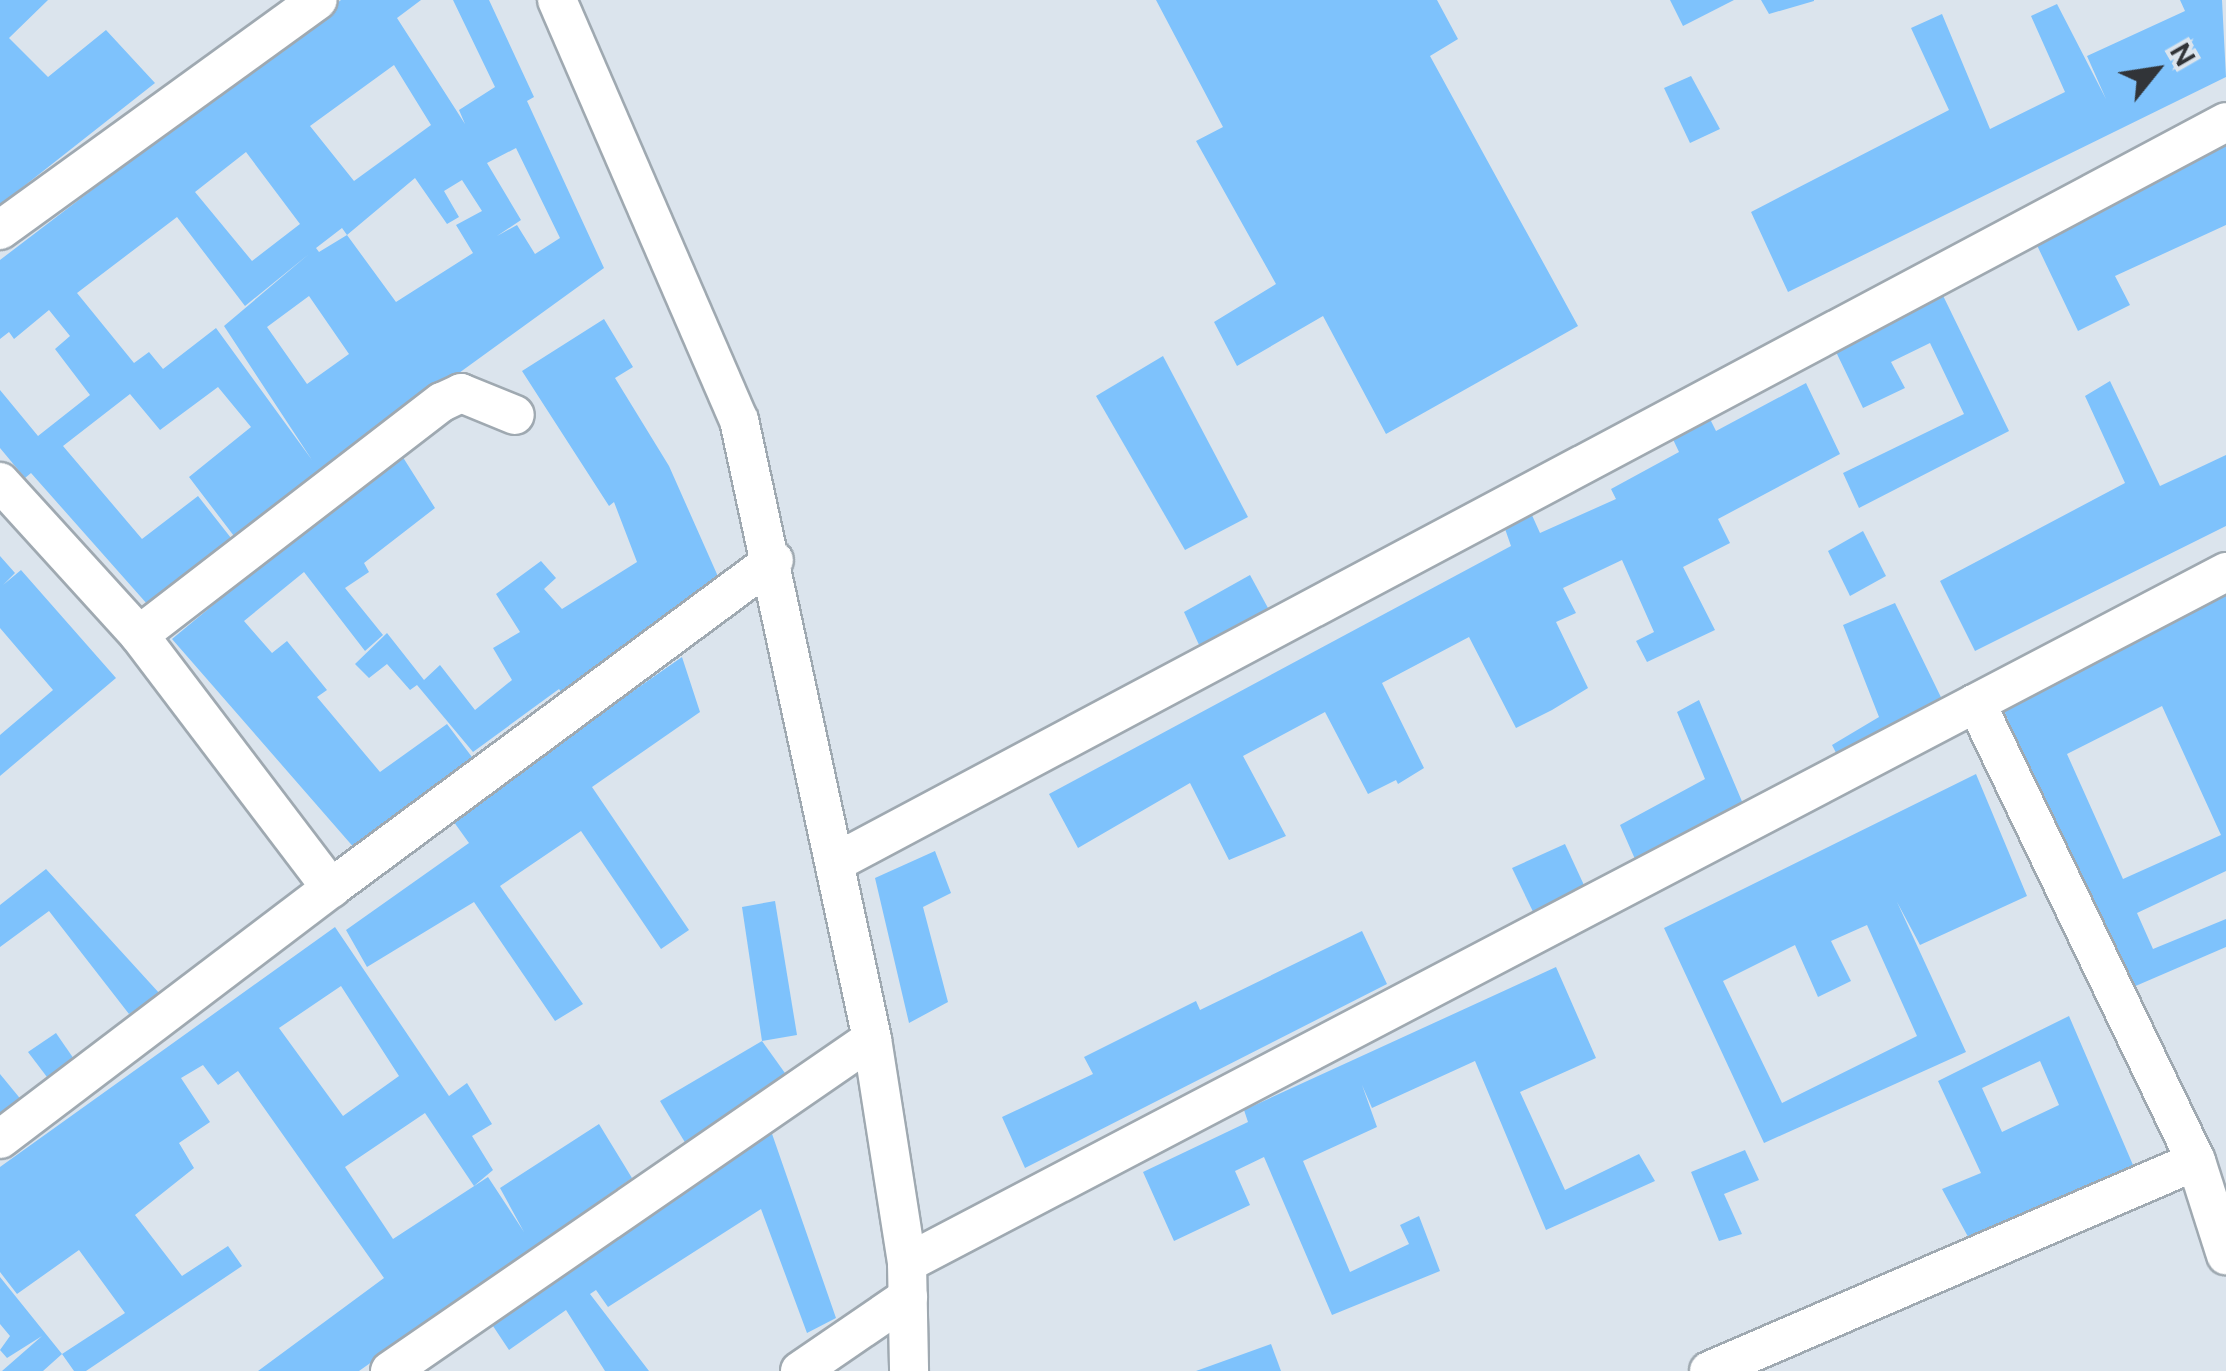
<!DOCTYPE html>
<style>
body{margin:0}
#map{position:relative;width:2226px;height:1371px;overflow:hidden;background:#dbe4ed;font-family:"DM Sans",sans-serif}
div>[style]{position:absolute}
.building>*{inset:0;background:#7ec2fc}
.roads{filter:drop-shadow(2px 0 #9fa9b1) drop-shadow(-2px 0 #9fa9b1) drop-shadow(0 2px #9fa9b1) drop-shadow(0 -2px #9fa9b1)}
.minor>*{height:38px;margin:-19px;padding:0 19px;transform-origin:19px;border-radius:19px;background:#fff}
span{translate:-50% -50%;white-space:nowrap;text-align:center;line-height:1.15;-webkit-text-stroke:9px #dbe4ed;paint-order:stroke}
.north{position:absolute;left:2106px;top:20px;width:100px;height:100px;-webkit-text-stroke:8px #dbe4ed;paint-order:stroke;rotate:60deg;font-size:28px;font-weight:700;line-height:40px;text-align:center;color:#313438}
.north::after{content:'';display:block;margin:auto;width:35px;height:45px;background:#313438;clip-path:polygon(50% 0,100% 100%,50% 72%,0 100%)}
</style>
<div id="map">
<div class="building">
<i style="clip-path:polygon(0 0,48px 0,9px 38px,48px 77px,106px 30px,155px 83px,0 205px)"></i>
<i style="clip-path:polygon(evenodd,341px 0,421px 0,397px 18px,465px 124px,459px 110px,495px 87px,453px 0,489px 0,534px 97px,527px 101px,604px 268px,234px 536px,189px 477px,251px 427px,218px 387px,160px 430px,130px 394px,63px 446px,142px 539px,198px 496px,231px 538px,148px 605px,31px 473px,25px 478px,0 448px,0 390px,38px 436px,90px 395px,55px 349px,70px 336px,49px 310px,14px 339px,9px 332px,0 339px,0 260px,341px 0,394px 65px,431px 125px,354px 181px,310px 126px,394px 65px,341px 0,516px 148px,560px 238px,535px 254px,517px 225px,497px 236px,521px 220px,487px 163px,516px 148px,341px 0,246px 152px,300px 224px,252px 261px,195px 192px,246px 152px,341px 0,415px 178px,447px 224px,459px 217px,444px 191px,462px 180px,482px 211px,456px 225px,473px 253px,396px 302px,347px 235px,319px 252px,316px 248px,342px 228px,347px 235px,415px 178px,341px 0,177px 217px,245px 306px,309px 254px,224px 326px,312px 460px,216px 328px,163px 369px,149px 352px,134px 363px,77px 293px,177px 217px,341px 0,309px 296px,349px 354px,307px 384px,267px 327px,309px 296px)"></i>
<i style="clip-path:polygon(1156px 0,1437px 0,1458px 39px,1430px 56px,1578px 326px,1386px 434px,1323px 316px,1237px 366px,1214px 322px,1276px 284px,1196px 141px,1223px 127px)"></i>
<i style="clip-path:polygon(1670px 0,1734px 0,1683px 26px)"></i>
<i style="clip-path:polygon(1761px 0,1814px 0,1814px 1px,1769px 14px)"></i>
<i style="clip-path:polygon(2180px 0,2222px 0,2226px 77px,1788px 292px,1751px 212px,1949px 110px,1911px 28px,1942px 14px,1990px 129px,2065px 92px,2031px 16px,2057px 4px,2106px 99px,2087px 56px,2185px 11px)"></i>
<i style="clip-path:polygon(1691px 76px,1720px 129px,1690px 143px,1664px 88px)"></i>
<i style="clip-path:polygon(2226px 140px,2226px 225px,2115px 276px,2130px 305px,2078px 331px,2033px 237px)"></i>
<i style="clip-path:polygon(1932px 273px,2009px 431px,1859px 508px,1843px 473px,1964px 414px,1930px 343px,1891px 362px,1905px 388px,1863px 408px,1825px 329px)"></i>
<i style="clip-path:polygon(604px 319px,633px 367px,615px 378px,669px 466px,720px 581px,564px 696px,559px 689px,473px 752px,417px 685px,410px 690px,387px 664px,369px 678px,355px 664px,387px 633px,424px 680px,440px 665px,475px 710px,512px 680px,493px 648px,520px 632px,496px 594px,541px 561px,556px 578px,544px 589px,562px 609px,637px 562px,614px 502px,609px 506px,522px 371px)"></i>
<i style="clip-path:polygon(1163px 356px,1248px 517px,1185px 550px,1096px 396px)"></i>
<i style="clip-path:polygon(2110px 381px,2160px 486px,2226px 455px,2226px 526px,1975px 651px,1940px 581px,2125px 483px,2085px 396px)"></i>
<i style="clip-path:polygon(1806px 383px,1840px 454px,1718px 519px,1730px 543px,1683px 567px,1715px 630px,1647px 662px,1636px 641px,1654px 632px,1622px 560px,1563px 588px,1576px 613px,1556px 622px,1588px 688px,1552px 710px,1516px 728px,1469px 637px,1382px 683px,1424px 768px,1398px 784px,1396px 780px,1368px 794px,1325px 712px,1243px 756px,1286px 836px,1229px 860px,1190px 783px,1078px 848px,1049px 794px,1511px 546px,1504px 526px,1531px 513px,1540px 533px,1616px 499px,1611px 489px,1679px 452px,1670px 433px,1707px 413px,1716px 431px)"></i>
<i style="clip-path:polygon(399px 451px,435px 508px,364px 563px,369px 572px,345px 588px,383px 635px,365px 651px,304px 572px,244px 621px,272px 653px,287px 641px,327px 690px,317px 697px,380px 772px,447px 724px,475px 761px,356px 850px,172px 639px)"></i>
<i style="clip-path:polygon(1863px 531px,1886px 576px,1850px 596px,1828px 551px)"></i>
<i style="clip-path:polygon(0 556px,15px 573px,3px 585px,21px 570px,116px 678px,0 776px,0 735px,53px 690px,0 628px)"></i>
<i style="clip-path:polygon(1250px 575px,1268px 608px,1200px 647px,1184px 612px)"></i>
<i style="clip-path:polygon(evenodd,2226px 587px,2226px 871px,2137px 913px,2153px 949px,2226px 919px,2226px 947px,2124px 991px,1999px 699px,2226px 587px,2162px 706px,2221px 835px,2123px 879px,2067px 754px,2162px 706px)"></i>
<i style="clip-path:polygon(1895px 603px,1956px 728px,1851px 782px,1832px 745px,1879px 717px,1843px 625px)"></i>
<i style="clip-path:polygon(682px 657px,700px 712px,592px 787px,689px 930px,661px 949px,581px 831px,500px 886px,583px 1004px,555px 1021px,474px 902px,367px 967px,346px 930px,469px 843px,451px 818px)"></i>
<i style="clip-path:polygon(1699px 700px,1752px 825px,1642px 875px,1620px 825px,1705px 779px,1677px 712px)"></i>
<i style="clip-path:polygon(evenodd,1976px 774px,2027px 896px,1920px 945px,1897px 902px,1966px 1052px,1764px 1143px,1664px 928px,1976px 774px,1867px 925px,1917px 1036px,1782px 1103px,1723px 981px,1795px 945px,1818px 997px,1851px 981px,1831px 941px,1867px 925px)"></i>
<i style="clip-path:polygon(1565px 844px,1589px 896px,1538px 922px,1512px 868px)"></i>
<i style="clip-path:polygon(935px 851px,951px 893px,923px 907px,948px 1002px,909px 1023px,875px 878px)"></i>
<i style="clip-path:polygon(46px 869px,160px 994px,129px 1014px,49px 911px,0 947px,0 905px)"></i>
<i style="clip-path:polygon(775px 901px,797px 1035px,762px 1041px,742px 907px)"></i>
<i style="clip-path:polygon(evenodd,335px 927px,449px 1096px,467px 1083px,492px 1124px,472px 1136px,493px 1170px,474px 1186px,425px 1113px,345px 1167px,393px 1239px,488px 1177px,524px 1232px,500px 1188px,599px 1124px,632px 1178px,359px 1371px,258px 1371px,384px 1278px,238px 1071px,218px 1085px,203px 1065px,181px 1078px,210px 1122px,179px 1143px,194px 1168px,135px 1215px,182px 1276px,228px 1246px,242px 1266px,86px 1371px,74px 1371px,62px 1354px,125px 1313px,79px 1250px,17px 1294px,0 1272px,0 1167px,335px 927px,341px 986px,399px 1076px,343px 1116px,279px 1028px,341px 986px)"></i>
<i style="clip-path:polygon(1362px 931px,1387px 984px,1025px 1168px,1002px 1117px,1093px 1074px,1084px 1057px,1196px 1001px,1200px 1010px)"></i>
<i style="clip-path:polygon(1556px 967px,1596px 1058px,1520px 1092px,1565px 1190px,1639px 1154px,1655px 1181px,1546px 1230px,1475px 1061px,1372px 1108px,1362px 1085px,1377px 1127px,1303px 1161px,1350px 1272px,1409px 1244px,1400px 1225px,1419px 1216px,1440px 1271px,1332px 1315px,1264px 1157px,1235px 1171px,1250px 1205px,1174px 1241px,1143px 1172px,1248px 1122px,1244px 1110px)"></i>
<i style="clip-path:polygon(evenodd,2069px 1016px,2136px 1172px,1972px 1244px,1942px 1189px,1981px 1173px,1938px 1081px,2069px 1016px,2040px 1061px,2059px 1105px,2002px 1132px,1982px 1088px,2040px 1061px)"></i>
<i style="clip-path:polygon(56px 1033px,76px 1062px,50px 1081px,28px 1052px)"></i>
<i style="clip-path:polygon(762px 1041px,795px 1087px,692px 1154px,660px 1101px)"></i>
<i style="clip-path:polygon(0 1074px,23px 1102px,0 1119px)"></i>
<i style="clip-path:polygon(770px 1128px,836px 1318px,807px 1333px,761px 1209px,608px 1307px,596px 1290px,590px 1294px,649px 1371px,605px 1371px,566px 1310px,509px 1350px,487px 1317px)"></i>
<i style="clip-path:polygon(1745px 1150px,1759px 1180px,1724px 1194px,1742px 1234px,1719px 1241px,1691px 1172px)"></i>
<i style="clip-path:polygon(0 1277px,62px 1354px,43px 1371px,2px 1371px,42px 1336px,7px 1358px,0 1350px,10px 1336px,0 1324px)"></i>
<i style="clip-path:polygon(1271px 1344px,1281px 1371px,1196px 1371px)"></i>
</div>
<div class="roads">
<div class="minor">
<i style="left:557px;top:0;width:458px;rotate:66.6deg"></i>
<i style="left:739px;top:420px;width:633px;rotate:77.87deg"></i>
<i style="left:872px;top:1039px;width:227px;rotate:81.1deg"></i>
<i style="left:907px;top:1263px;width:108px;rotate:88.9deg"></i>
<i style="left:0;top:230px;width:392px;rotate:-35.9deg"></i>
<i style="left:0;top:482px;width:207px;rotate:47.7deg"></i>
<i style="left:139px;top:635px;width:318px;rotate:52.8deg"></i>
<i style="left:331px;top:888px;width:415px;rotate:142.8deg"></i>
<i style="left:139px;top:635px;width:382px;rotate:-37.6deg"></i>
<i style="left:442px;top:402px;width:21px;rotate:-25deg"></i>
<i style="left:461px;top:393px;width:58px;rotate:22.2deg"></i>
<i style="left:1976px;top:703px;width:508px;rotate:64.34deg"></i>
<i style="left:2196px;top:1161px;width:99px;rotate:72.3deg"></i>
<i style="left:838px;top:861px;width:1572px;rotate:-28.03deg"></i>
<i style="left:331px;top:888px;width:551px;rotate:-36.52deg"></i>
<i style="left:907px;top:1263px;width:1489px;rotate:-27.65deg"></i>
<i style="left:390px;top:1371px;width:585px;rotate:-34.56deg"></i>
<i style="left:800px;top:1371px;width:131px;rotate:-34.4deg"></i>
<i style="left:1709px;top:1371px;width:530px;rotate:-23.33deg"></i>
</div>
</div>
<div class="north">N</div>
</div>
